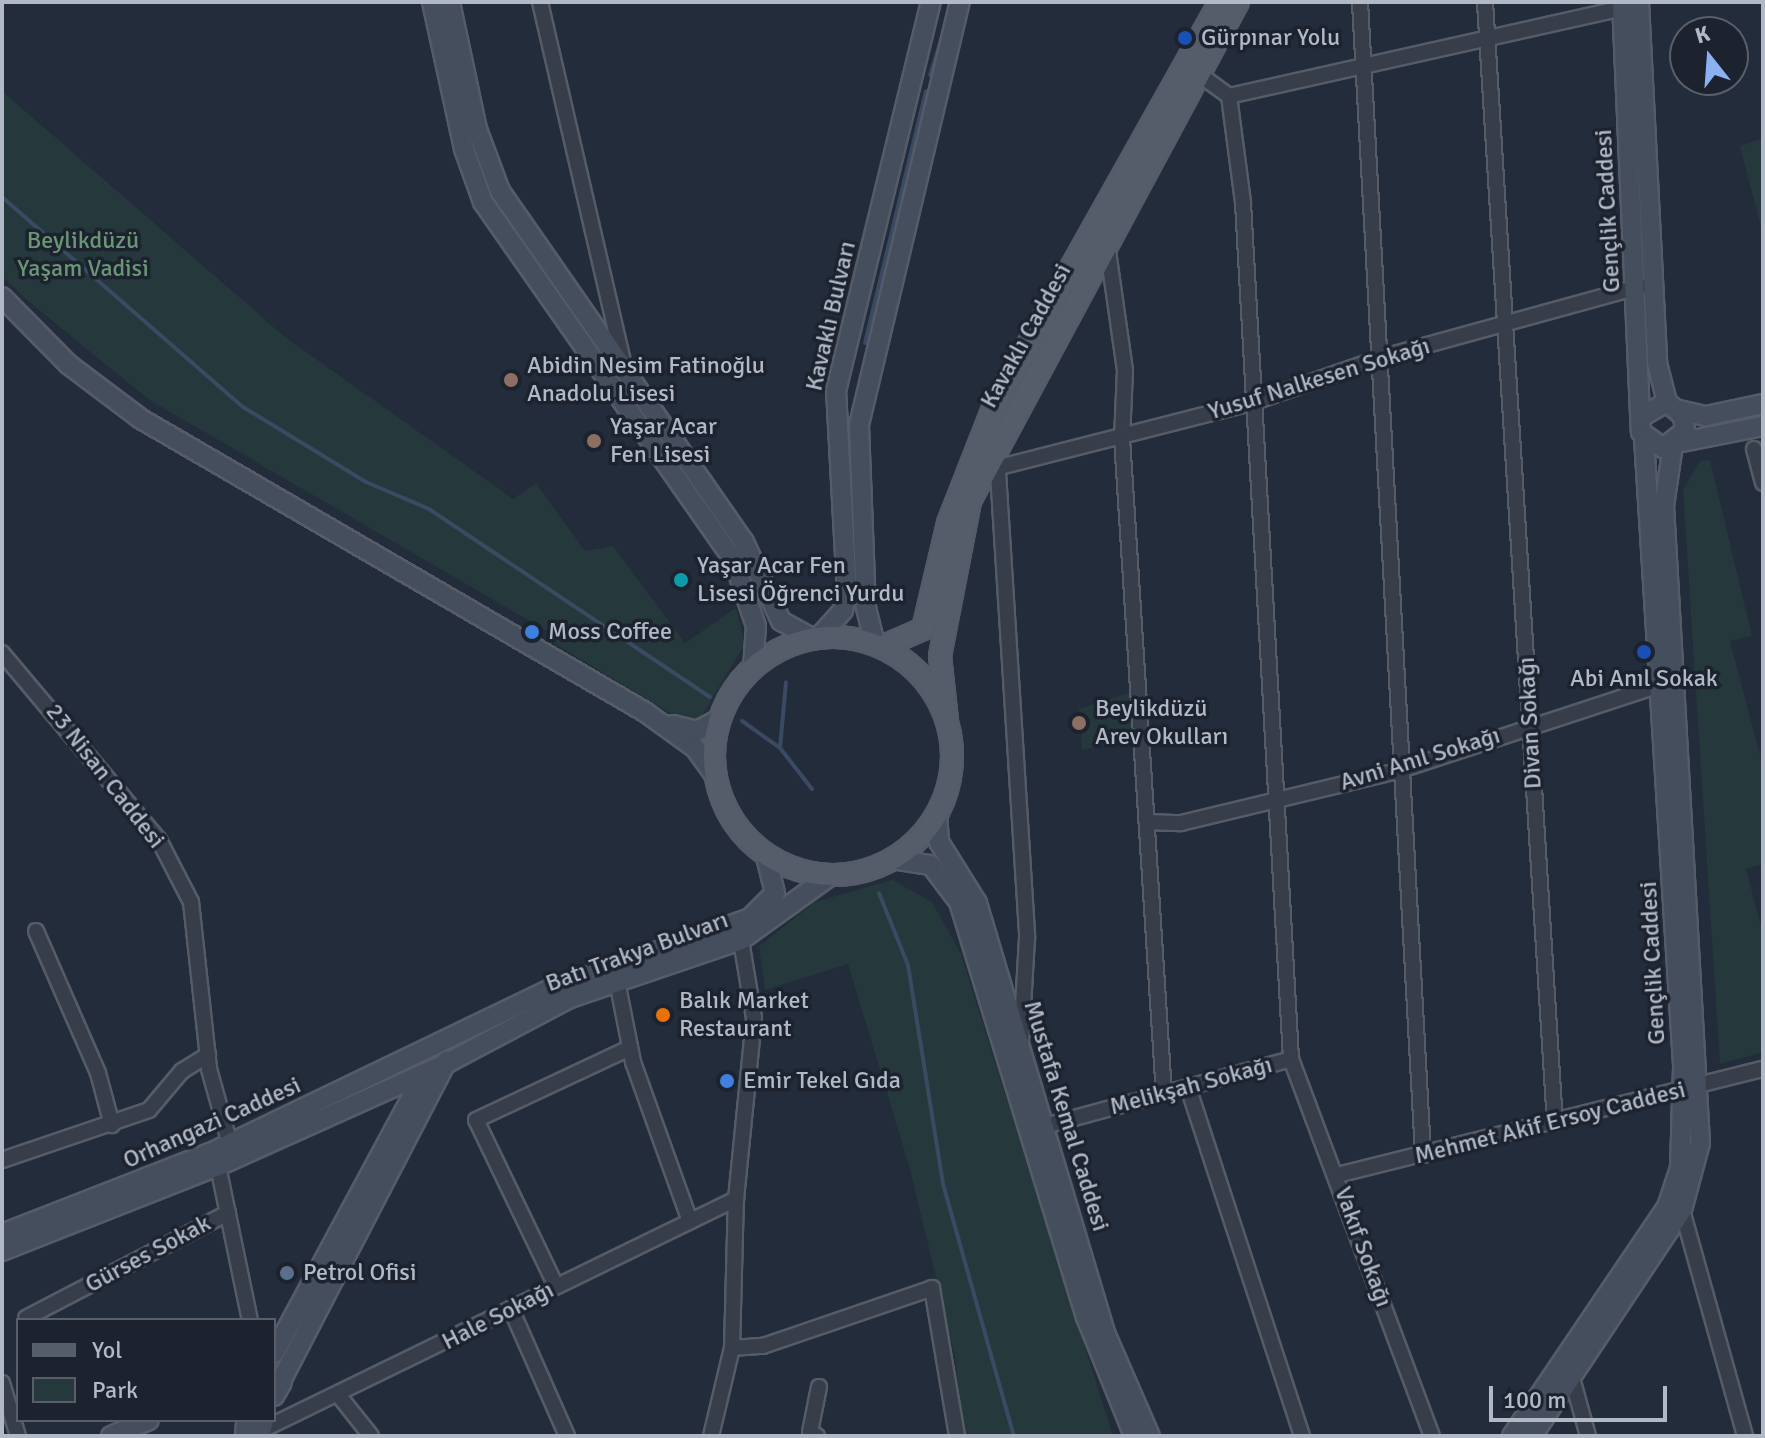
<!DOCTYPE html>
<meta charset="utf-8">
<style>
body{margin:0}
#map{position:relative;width:1765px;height:1438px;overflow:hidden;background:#232c3a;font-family:Signika,sans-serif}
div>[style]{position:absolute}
.green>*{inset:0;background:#25383b}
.stream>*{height:4px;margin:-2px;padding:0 2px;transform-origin:2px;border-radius:2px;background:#394a62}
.roads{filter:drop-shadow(2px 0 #555c68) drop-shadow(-2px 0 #555c68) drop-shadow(0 2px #555c68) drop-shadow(0 -2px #555c68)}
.street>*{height:14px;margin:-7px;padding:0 7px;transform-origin:7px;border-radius:7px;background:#373e4a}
.secondary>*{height:18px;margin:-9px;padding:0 9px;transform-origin:9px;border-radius:9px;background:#454e5d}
.primary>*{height:20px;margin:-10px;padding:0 10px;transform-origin:10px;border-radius:10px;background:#555d6a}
.primary>.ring{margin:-10px;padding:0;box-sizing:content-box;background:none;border:20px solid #555d6a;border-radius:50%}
.dots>*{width:22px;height:22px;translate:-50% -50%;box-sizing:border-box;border:4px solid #1c232f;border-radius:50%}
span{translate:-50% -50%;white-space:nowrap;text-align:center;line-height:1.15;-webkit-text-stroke:7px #1c232f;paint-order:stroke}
.poi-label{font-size:24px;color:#b2b9c6}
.left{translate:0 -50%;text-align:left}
.street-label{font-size:24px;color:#b2b9c6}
.park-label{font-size:24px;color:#6a9675}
.frame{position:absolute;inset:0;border:4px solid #b2b9c6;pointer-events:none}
.legend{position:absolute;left:16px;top:1318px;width:260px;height:104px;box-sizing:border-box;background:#1c232f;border:2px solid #585f6b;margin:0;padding:10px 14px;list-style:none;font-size:24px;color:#b2b9c6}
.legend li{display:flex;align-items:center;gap:16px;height:40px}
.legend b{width:40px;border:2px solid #585f6b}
.north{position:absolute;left:1669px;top:16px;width:80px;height:80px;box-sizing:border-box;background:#1c232f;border:2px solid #585f6b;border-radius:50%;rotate:343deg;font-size:22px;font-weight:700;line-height:32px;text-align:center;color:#b2b9c6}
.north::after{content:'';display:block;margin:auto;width:28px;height:36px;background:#8bb1f2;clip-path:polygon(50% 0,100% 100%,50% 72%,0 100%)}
.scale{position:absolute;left:1489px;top:1386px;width:178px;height:36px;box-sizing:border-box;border:4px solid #b2b9c6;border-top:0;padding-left:10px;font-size:24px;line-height:28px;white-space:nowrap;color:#b2b9c6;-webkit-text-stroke:6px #1c232f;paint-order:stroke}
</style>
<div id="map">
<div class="green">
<i style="clip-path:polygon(2px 91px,285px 337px,513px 499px,536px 483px,585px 551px,613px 546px,685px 643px,736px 608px,745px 644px,698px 722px,685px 722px,554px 643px,547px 631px,148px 399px,27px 300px,2px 276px)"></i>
<i style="clip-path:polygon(1763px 138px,1763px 235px,1740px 146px)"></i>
<i style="clip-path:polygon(1710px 460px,1752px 636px,1730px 641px,1763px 767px,1763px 864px,1746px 869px,1763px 933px,1763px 1052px,1720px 1064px,1683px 490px,1700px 461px)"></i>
<i style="clip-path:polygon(1131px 692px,1136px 738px,1082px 750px,1079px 709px)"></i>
<i style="clip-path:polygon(892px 880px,932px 902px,961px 954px,1113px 1436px,964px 1436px,955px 1357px,910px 1169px,848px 964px,765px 990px,759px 946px,815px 902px)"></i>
</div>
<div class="stream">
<i style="left:930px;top:75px;width:46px;rotate:-72.3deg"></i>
<i style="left:2px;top:197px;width:320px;rotate:41.1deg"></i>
<i style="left:243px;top:407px;width:144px;rotate:31.4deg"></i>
<i style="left:366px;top:482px;width:69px;rotate:23.2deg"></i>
<i style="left:429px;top:509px;width:338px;rotate:33.8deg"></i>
<i style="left:865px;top:343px;width:259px;rotate:-76.4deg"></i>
<i style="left:742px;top:721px;width:47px;rotate:35.4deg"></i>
<i style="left:780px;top:748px;width:52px;rotate:52deg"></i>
<i style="left:780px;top:748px;width:66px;rotate:-84.8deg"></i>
<i style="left:879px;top:893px;width:78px;rotate:68.1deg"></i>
<i style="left:908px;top:965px;width:222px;rotate:80.9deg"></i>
<i style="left:943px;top:1184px;width:262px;rotate:74.3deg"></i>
</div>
<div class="roads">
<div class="street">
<i style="left:540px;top:2px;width:368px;rotate:77deg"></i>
<i style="left:1360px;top:2px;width:1155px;rotate:86.87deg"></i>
<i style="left:1485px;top:2px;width:1123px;rotate:86.43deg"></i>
<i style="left:1196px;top:72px;width:41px;rotate:36deg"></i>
<i style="left:1229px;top:96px;width:403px;rotate:-12.6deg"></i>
<i style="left:1229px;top:96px;width:108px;rotate:82.5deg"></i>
<i style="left:1243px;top:203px;width:857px;rotate:86.79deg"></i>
<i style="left:1291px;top:1059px;width:403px;rotate:69.5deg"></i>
<i style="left:1107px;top:244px;width:127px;rotate:81.9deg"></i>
<i style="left:1125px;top:370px;width:68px;rotate:92.5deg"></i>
<i style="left:1122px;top:438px;width:657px;rotate:86.34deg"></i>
<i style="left:1754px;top:449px;width:35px;rotate:75deg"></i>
<i style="left:984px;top:471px;width:276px;rotate:-14.3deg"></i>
<i style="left:1251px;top:403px;width:137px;rotate:-19.2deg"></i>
<i style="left:1380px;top:358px;width:271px;rotate:-15.4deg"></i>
<i style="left:998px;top:472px;width:467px;rotate:86.4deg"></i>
<i style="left:1027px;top:938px;width:105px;rotate:93.3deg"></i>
<i style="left:2px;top:653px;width:244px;rotate:50deg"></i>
<i style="left:159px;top:840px;width:70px;rotate:62.7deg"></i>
<i style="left:191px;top:902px;width:168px;rotate:83.8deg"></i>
<i style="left:209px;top:1069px;width:78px;rotate:74.4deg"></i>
<i style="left:1147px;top:822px;width:34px;rotate:2deg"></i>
<i style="left:1181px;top:823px;width:226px;rotate:-13.5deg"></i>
<i style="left:1401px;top:770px;width:273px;rotate:-18.2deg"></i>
<i style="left:36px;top:931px;width:155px;rotate:66.4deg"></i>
<i style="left:98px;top:1073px;width:54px;rotate:74.9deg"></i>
<i style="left:617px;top:981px;width:83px;rotate:78.8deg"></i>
<i style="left:633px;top:1062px;width:166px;rotate:70.3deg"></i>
<i style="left:1188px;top:1087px;width:367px;rotate:71.9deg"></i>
<i style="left:1045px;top:1126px;width:255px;rotate:-15.2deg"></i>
<i style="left:2px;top:1160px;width:155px;rotate:-18.8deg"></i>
<i style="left:149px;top:1110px;width:51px;rotate:-49.8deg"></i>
<i style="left:182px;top:1071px;width:31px;rotate:-32deg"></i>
<i style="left:218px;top:1166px;width:157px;rotate:78.3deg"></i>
<i style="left:1337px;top:1175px;width:439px;rotate:-14deg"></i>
<i style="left:1682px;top:1210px;width:235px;rotate:74.4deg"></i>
<i style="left:556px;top:1286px;width:184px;rotate:-115.7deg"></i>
<i style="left:476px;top:1120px;width:170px;rotate:-25.1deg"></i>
<i style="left:511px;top:1309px;width:139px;rotate:66.2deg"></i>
<i style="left:26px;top:1318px;width:228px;rotate:-27.5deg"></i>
<i style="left:732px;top:1348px;width:31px;rotate:-4deg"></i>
<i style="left:763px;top:1346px;width:179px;rotate:-18.9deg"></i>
<i style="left:932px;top:1288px;width:150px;rotate:80.4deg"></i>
<i style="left:1572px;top:1378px;width:60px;rotate:74.6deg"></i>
<i style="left:2px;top:1383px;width:55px;rotate:73.2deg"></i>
<i style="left:340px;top:1397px;width:50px;rotate:51.5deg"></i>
<i style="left:260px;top:1431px;width:530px;rotate:-25.98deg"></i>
<i style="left:711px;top:1436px;width:90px;rotate:-76.6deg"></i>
<i style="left:732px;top:1348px;width:149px;rotate:-88.5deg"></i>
<i style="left:736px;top:1199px;width:182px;rotate:-84.3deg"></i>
<i style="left:754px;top:1018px;width:79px;rotate:-99.5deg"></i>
<i style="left:817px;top:1436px;width:8px;rotate:-150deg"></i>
<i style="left:810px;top:1432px;width:46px;rotate:-78.7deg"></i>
</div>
<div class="secondary">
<i style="left:432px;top:2px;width:150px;rotate:77.7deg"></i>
<i style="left:464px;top:149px;width:56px;rotate:70.3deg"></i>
<i style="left:483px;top:202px;width:436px;rotate:55deg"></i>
<i style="left:733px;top:559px;width:71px;rotate:71.1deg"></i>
<i style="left:756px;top:626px;width:42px;rotate:94.1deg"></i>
<i style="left:450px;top:2px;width:130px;rotate:78deg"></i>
<i style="left:477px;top:129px;width:66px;rotate:69.6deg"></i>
<i style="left:500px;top:191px;width:427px;rotate:55.2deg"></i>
<i style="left:744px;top:542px;width:87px;rotate:64.9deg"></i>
<i style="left:781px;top:621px;width:35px;rotate:29deg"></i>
<i style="left:1622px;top:2px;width:430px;rotate:87.5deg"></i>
<i style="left:1641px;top:432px;width:27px;rotate:36deg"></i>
<i style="left:1663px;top:448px;width:28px;rotate:-38deg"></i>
<i style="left:1685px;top:431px;width:15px;rotate:-98deg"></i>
<i style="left:1683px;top:416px;width:21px;rotate:-139deg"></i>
<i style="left:1667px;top:402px;width:30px;rotate:150deg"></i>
<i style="left:1639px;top:2px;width:361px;rotate:87.1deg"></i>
<i style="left:1657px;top:363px;width:40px;rotate:75.6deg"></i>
<i style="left:2px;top:297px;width:94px;rotate:45.4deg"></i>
<i style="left:68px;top:364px;width:91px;rotate:37deg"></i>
<i style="left:141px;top:419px;width:583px;rotate:30.17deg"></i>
<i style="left:645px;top:712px;width:62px;rotate:35.8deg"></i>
<i style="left:695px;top:748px;width:36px;rotate:54deg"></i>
<i style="left:1679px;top:410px;width:28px;rotate:13deg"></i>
<i style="left:1706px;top:416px;width:58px;rotate:-11.9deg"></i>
<i style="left:1677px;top:443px;width:88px;rotate:-11.2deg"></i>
<i style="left:819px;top:637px;width:36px;rotate:-48deg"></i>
<i style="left:843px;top:610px;width:17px;rotate:-77deg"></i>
<i style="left:847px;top:593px;width:202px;rotate:-93.1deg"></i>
<i style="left:836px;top:391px;width:400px;rotate:-76.3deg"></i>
<i style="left:875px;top:644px;width:37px;rotate:-104deg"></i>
<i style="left:866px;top:608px;width:183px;rotate:-92.2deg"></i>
<i style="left:859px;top:425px;width:435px;rotate:-76.6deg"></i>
<i style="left:673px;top:725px;width:25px;rotate:14deg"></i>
<i style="left:697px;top:731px;width:26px;rotate:-28deg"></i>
<i style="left:937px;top:813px;width:29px;rotate:86deg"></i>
<i style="left:939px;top:842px;width:72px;rotate:58.1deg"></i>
<i style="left:977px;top:903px;width:451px;rotate:73.4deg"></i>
<i style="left:1106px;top:1335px;width:110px;rotate:66.5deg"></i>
<i style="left:892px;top:859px;width:39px;rotate:9deg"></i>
<i style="left:931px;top:865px;width:46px;rotate:52.9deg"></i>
<i style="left:959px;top:902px;width:434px;rotate:73deg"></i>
<i style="left:1086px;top:1317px;width:128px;rotate:68deg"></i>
<i style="left:2px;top:1234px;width:223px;rotate:-21.3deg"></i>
<i style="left:210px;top:1153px;width:376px;rotate:-25.7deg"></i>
<i style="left:549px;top:990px;width:214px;rotate:-19.7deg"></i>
<i style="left:750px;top:918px;width:35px;rotate:-45deg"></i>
<i style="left:775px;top:893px;width:41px;rotate:-104deg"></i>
<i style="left:2px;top:1251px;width:232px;rotate:-21.5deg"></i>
<i style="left:218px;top:1166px;width:251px;rotate:-24.2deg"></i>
<i style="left:447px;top:1063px;width:139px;rotate:-27.9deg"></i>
<i style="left:570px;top:998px;width:181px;rotate:-18.7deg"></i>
<i style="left:741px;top:940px;width:113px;rotate:-35.7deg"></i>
<i style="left:274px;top:1353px;width:318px;rotate:-61.7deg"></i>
<i style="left:283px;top:1377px;width:356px;rotate:-62.6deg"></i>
<i style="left:274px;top:1396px;width:16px;rotate:-60deg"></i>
<i style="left:111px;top:1436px;width:41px;rotate:-22.8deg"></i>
<i style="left:245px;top:1436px;width:16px;rotate:-86deg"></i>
<i style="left:260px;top:1436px;width:16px;rotate:-76deg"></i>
<i style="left:1512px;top:1436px;width:277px;rotate:-55.9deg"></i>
<i style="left:1667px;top:1207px;width:41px;rotate:-71.6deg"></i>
<i style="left:1680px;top:1168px;width:103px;rotate:-88.3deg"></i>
<i style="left:1683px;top:1065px;width:628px;rotate:-93.56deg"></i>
<i style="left:1532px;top:1436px;width:271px;rotate:-56.4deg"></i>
<i style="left:1682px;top:1210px;width:69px;rotate:-75deg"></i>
<i style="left:1700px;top:1143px;width:638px;rotate:-93.23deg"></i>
<i style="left:1664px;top:506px;width:62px;rotate:-81.6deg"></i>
</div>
<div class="primary">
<i class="ring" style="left:714px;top:637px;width:218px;height:218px"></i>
<i style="left:882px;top:647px;width:45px;rotate:-23.7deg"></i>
<i style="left:923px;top:629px;width:109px;rotate:-76.7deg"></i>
<i style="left:948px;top:523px;width:129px;rotate:-68.6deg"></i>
<i style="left:995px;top:403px;width:460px;rotate:-60.7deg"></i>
<i style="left:947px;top:720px;width:64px;rotate:-96.2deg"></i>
<i style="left:940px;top:656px;width:158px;rotate:-79deg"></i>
<i style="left:970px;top:501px;width:566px;rotate:-61.76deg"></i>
</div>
</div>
<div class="dots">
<i style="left:1185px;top:38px;background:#1a4fb4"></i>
<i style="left:511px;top:380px;background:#8d6e63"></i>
<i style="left:594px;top:441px;background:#8d6e63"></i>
<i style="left:681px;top:580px;background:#0f9aa8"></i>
<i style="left:532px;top:632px;background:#3f7fe0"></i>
<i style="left:1644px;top:652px;background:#1a4fb4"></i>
<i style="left:1079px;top:723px;background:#8d6e63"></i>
<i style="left:663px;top:1015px;background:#e8710a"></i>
<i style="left:727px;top:1081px;background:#3f7fe0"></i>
<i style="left:287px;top:1273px;background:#5c6f8a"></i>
</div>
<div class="poi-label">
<span class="left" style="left:1201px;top:38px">Gürpınar Yolu</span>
<span class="left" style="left:527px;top:380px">Abidin Nesim Fatinoğlu<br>Anadolu Lisesi</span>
<span class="left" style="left:610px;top:441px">Yaşar Acar<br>Fen Lisesi</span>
<span class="left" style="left:697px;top:580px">Yaşar Acar Fen<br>Lisesi Öğrenci Yurdu</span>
<span class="left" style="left:548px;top:632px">Moss Coffee</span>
<span style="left:1644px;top:679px">Abi Anıl Sokak</span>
<span class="left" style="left:1095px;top:723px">Beylikdüzü<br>Arev Okulları</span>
<span class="left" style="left:679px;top:1015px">Balık Market<br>Restaurant</span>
<span class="left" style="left:743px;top:1081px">Emir Tekel Gıda</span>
<span class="left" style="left:303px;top:1273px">Petrol Ofisi</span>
</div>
<div class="street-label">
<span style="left:1608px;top:211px;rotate:-93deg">Gençlik Caddesi</span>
<span style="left:831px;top:316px;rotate:-77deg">Kavaklı Bulvarı</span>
<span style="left:1026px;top:336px;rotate:-61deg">Kavaklı Caddesi</span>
<span style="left:1319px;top:379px;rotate:-17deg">Yusuf Nalkesen Sokağı</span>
<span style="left:1530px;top:723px;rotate:-93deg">Divan Sokağı</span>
<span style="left:1420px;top:759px;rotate:-17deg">Avni Anıl Sokağı</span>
<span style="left:105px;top:776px;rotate:52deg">23 Nisan Caddesi</span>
<span style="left:637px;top:952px;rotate:-20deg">Batı Trakya Bulvarı</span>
<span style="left:1653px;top:963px;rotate:-93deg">Gençlik Caddesi</span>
<span style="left:1191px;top:1086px;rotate:-15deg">Melikşah Sokağı</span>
<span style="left:1066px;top:1116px;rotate:73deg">Mustafa Kemal Caddesi</span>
<span style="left:212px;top:1123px;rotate:-24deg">Orhangazi Caddesi</span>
<span style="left:1550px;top:1123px;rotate:-14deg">Mehmet Akif Ersoy Caddesi</span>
<span style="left:1363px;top:1247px;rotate:70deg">Vakıf Sokağı</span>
<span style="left:148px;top:1254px;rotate:-28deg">Gürses Sokak</span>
<span style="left:498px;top:1316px;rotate:-27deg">Hale Sokağı</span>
</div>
<div class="park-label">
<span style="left:83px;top:255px">Beylikdüzü<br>Yaşam Vadisi</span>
</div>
<div class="frame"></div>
<ul class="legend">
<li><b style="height:10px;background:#555d6a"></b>Yol</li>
<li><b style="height:22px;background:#25383b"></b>Park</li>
</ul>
<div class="north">K</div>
<div class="scale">100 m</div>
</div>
